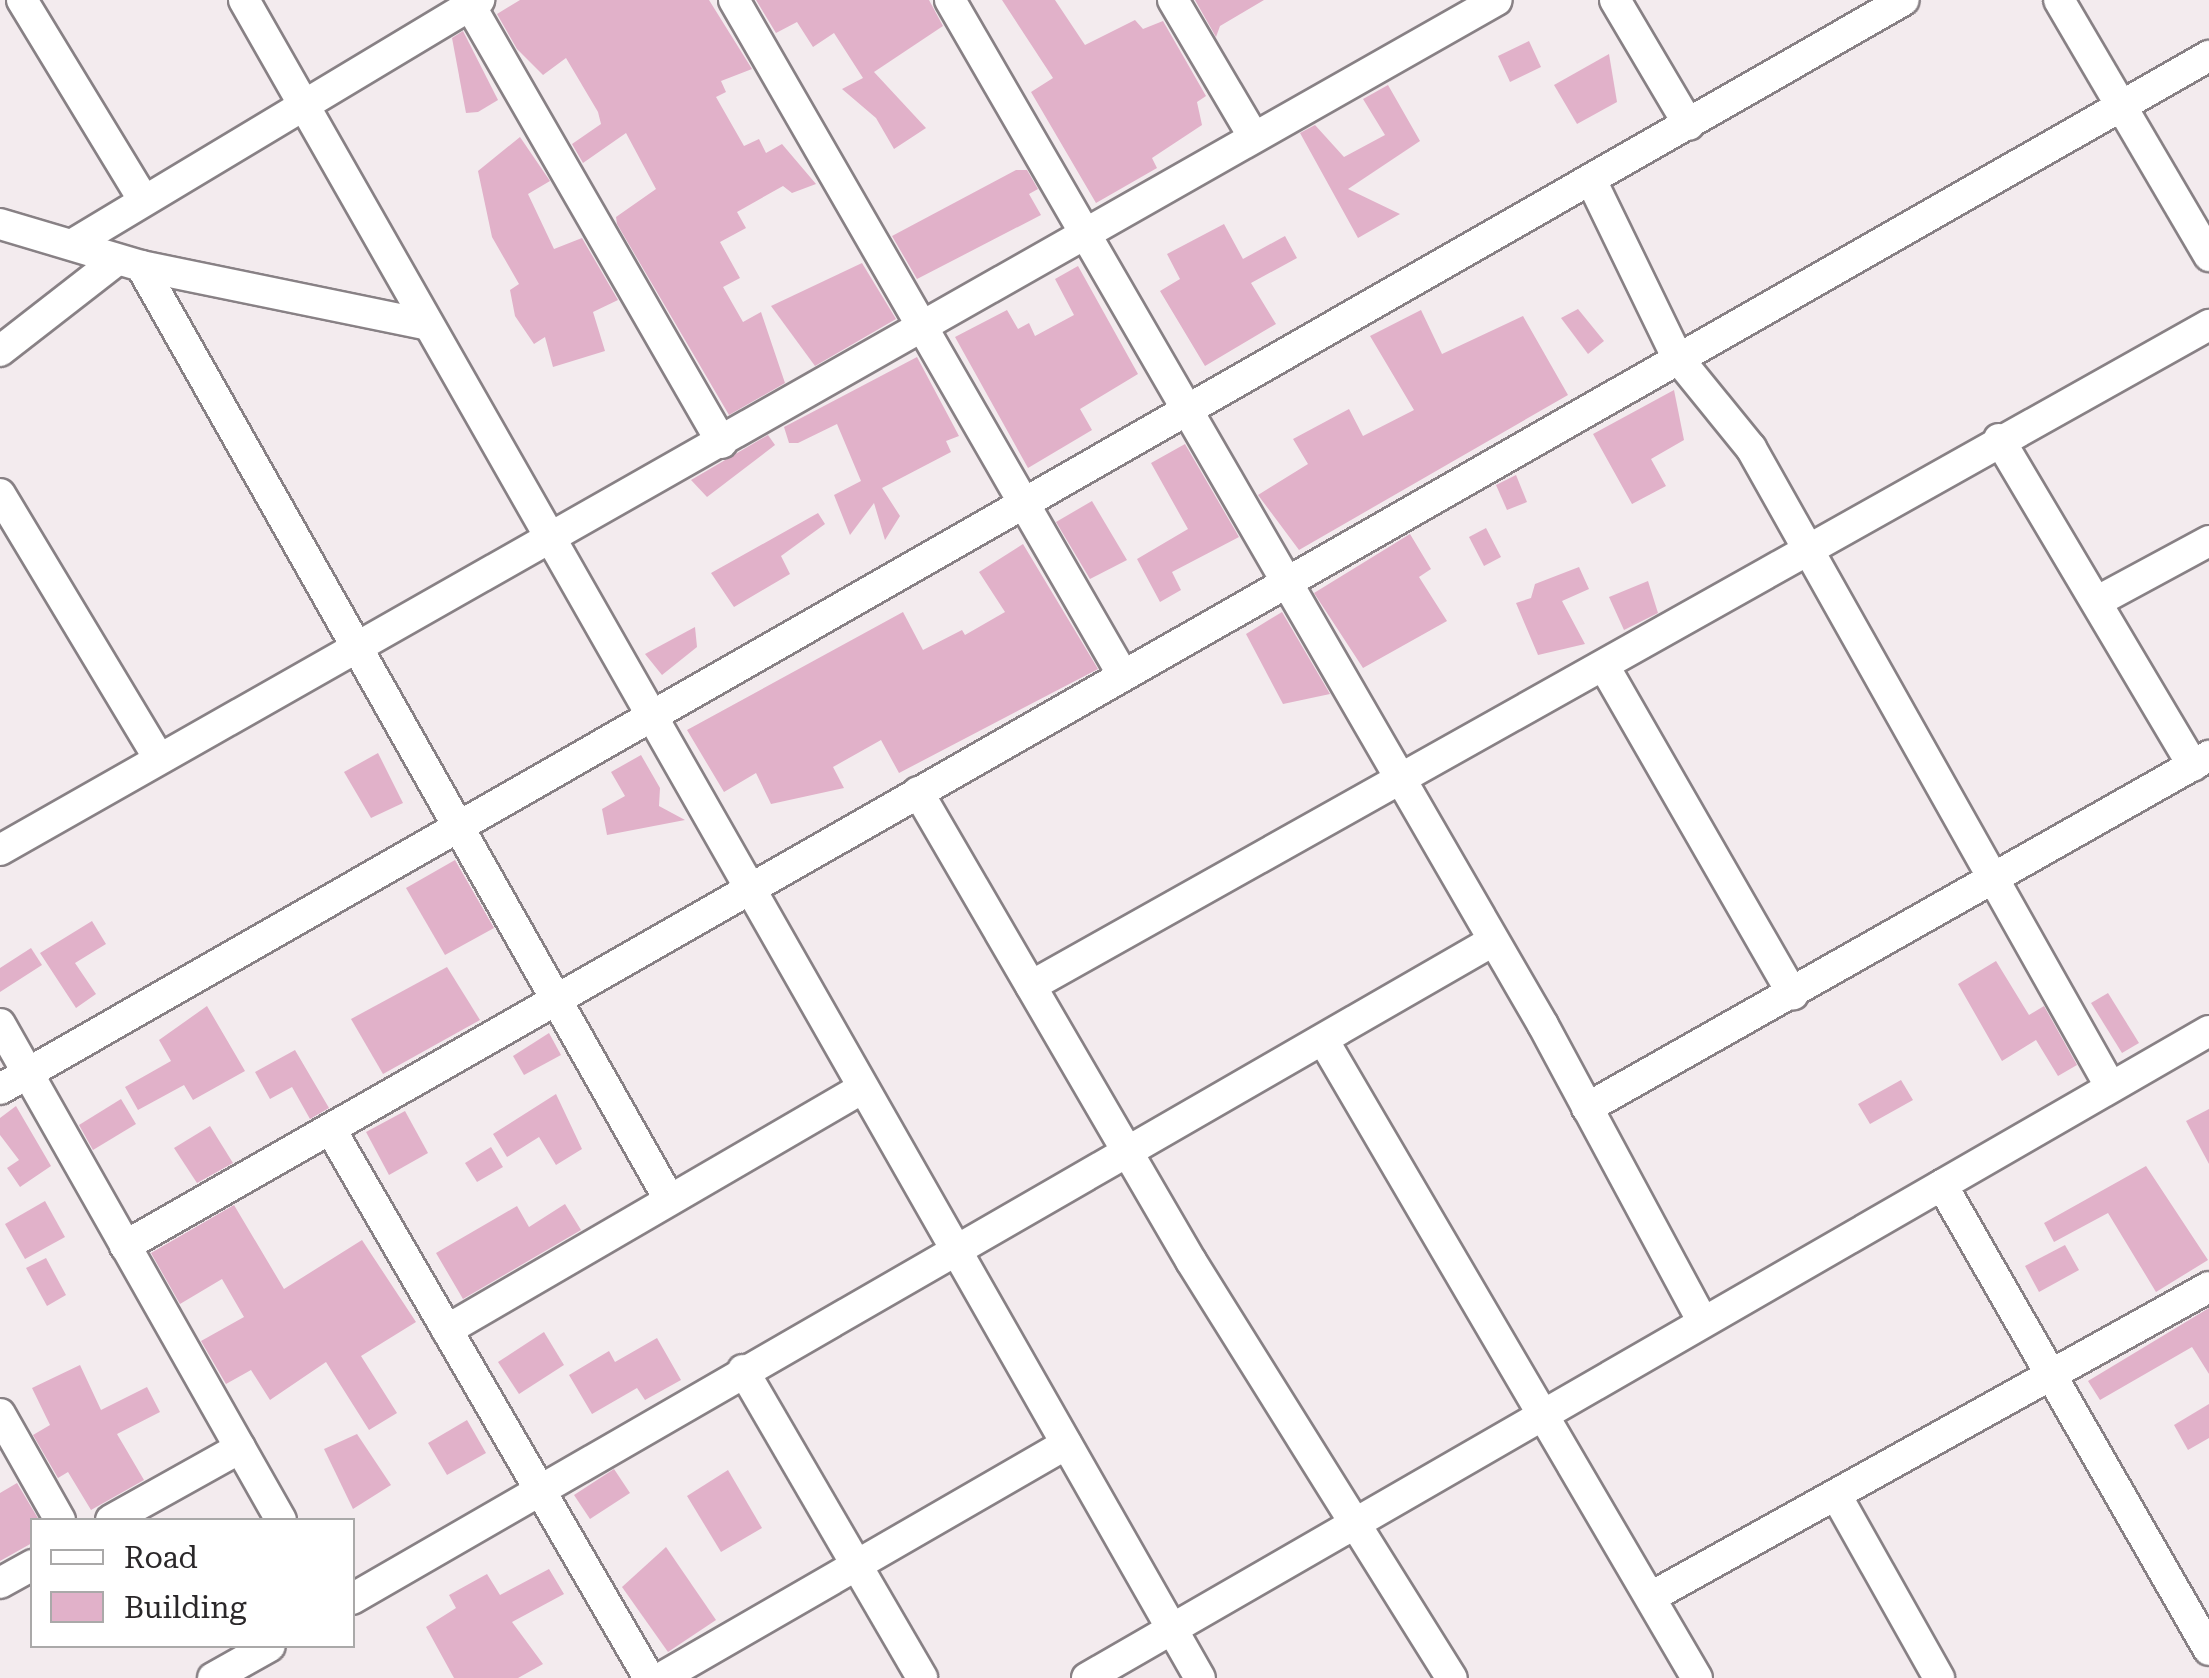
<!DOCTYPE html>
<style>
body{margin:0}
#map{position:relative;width:2209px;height:1678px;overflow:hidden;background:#f3ebee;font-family:"Roboto Serif",serif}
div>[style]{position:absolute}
.building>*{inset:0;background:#e1b1c9}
.roads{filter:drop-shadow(2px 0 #888185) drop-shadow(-2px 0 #888185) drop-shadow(0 2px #888185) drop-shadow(0 -2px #888185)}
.minor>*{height:30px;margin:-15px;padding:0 15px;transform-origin:15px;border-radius:15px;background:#fff}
span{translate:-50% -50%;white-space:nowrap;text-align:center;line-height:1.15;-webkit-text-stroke:9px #fff;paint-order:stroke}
.legend{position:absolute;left:30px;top:1518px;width:325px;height:130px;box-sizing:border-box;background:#fff;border:2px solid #aaa9a9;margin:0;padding:12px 18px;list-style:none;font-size:30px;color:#2a2729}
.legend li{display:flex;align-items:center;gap:20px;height:50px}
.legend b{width:50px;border:2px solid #aaa9a9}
</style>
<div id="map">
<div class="building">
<i style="clip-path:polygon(520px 0,709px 0,752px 69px,721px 81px,726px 92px,716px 97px,744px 146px,759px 139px,766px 153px,782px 144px,816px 184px,792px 193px,783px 186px,737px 212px,746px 228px,720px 242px,740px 278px,723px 287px,743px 322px,761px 312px,785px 383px,729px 415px,617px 224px,616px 217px,656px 189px,626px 133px,583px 163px,572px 144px,601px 124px,598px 112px,566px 58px,543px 75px,517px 49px,497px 14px)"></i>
<i style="clip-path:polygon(756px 0,929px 0,943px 26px,874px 72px,926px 128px,894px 149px,876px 118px,842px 89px,863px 78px,834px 33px,813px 47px,797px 22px,776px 33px)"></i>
<i style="clip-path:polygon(1002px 0,1055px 0,1085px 45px,1135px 20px,1143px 29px,1163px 21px,1206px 96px,1197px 102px,1202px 125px,1152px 158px,1157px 168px,1096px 203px,1031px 92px,1053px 78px)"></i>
<i style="clip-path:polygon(1195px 0,1264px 0,1220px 26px,1216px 37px)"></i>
<i style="clip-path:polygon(463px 31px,498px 100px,478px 112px,466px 113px,452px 38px)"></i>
<i style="clip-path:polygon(1529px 41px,1541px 67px,1510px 82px,1498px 56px)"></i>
<i style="clip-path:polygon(1609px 54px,1617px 102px,1577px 124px,1554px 85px)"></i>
<i style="clip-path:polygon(1388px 85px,1420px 141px,1348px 189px,1400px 214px,1358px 238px,1300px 133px,1315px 125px,1344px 157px,1385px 135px,1363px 99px)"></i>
<i style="clip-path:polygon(520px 137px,550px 181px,528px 194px,554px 249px,582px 238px,618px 300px,593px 312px,605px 351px,553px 367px,545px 337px,534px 344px,515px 316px,510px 290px,519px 284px,492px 237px,478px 171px)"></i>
<i style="clip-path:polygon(1016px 170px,1027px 170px,1038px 189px,1029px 194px,1041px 215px,917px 279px,892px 236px)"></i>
<i style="clip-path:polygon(1224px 224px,1243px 259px,1285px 236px,1297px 258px,1251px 283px,1276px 324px,1205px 366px,1160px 291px,1180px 279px,1167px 254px)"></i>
<i style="clip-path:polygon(862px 263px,896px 319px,815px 366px,771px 306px)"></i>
<i style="clip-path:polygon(1078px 266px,1138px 374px,1080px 409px,1092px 430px,1028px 468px,955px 337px,1007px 310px,1018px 329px,1029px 323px,1035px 336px,1074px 315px,1055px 279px)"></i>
<i style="clip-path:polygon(1578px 309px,1604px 341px,1588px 354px,1561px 318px)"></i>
<i style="clip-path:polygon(1421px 310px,1442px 354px,1523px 316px,1568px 395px,1299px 550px,1258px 495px,1308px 464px,1293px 439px,1349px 409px,1363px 436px,1414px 410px,1370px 336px)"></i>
<i style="clip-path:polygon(917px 357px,959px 436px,946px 441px,951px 452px,882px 488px,900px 516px,885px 540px,874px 503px,850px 535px,834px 495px,861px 481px,837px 424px,798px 443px,789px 443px,784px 427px)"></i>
<i style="clip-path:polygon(1674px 390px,1684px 440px,1651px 459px,1666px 486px,1632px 504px,1593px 434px)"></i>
<i style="clip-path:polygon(768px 435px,775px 445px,707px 497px,691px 480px)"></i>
<i style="clip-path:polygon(1185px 444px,1239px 537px,1172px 572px,1181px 590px,1160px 602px,1137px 559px,1188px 529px,1151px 463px)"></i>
<i style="clip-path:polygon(1516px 475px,1527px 502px,1507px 510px,1496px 485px)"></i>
<i style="clip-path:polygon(1092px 501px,1127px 560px,1090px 579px,1056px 522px)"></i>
<i style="clip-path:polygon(818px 513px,825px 524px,781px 556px,790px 574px,734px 607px,711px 573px)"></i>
<i style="clip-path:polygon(1486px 528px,1501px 557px,1484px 566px,1469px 537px)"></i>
<i style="clip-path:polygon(1410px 534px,1431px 569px,1419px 577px,1447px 621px,1363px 668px,1314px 593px)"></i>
<i style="clip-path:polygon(1023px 544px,1098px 669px,899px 773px,881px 740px,833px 767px,844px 788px,771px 804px,756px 773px,724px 792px,687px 730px,903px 612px,923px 650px,962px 630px,965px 635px,1005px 612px,979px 572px)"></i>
<i style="clip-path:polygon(1579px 567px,1589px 589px,1562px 601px,1585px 644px,1538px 655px,1516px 603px,1531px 598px,1535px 584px)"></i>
<i style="clip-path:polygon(1648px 581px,1658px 613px,1624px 630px,1609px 597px)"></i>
<i style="clip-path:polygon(1282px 612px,1330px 694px,1283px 704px,1246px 634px)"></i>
<i style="clip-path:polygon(695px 627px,697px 647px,662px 675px,645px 654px)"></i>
<i style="clip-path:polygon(378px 753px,403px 803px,371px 818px,344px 772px)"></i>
<i style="clip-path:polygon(641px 755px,660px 788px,659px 806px,685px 820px,607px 835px,602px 809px,625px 796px,611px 772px)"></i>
<i style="clip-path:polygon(455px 860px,494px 928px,445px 955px,406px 888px)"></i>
<i style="clip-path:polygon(92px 921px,106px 944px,75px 963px,96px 994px,76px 1008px,40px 953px)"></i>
<i style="clip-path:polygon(31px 948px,42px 965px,0 992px,0 968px)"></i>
<i style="clip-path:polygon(1996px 961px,2029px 1015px,2044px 1006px,2077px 1065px,2058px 1076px,2036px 1040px,2002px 1061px,1958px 984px)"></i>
<i style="clip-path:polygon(447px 967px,480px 1020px,383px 1074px,351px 1019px)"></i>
<i style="clip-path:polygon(2108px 993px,2139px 1043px,2122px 1053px,2091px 1003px)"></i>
<i style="clip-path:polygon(207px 1006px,245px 1071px,193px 1100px,184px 1085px,138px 1110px,125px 1087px,171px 1061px,159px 1040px)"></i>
<i style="clip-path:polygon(549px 1033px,561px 1055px,524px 1075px,513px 1056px)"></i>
<i style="clip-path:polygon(295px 1050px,329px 1108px,310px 1119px,292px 1087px,270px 1099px,255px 1072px)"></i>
<i style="clip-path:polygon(1901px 1080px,1913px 1100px,1870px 1124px,1858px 1104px)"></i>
<i style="clip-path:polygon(556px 1094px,582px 1149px,556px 1165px,539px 1137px,507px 1157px,493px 1134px)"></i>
<i style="clip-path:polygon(121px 1099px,136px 1124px,93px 1150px,79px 1125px)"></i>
<i style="clip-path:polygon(16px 1106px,51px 1166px,20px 1187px,7px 1168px,19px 1160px,0 1135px,0 1118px)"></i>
<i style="clip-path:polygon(2209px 1109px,2209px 1164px,2186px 1121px)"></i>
<i style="clip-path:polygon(405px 1111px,428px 1153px,389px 1175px,366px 1132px)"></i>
<i style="clip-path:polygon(210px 1126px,233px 1163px,197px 1183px,174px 1148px)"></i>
<i style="clip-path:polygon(491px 1147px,503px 1167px,477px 1182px,465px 1163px)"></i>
<i style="clip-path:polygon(2146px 1166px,2208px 1260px,2156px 1292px,2108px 1213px,2054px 1242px,2044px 1223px)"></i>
<i style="clip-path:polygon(45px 1201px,65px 1237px,25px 1259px,5px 1224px)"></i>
<i style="clip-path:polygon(565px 1204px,581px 1230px,463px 1299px,436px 1253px,517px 1206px,529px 1227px)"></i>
<i style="clip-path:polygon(234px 1205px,284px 1289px,362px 1240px,416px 1322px,361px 1356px,397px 1413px,369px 1430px,326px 1362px,270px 1400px,251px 1370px,226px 1384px,201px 1341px,244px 1317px,222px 1279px,180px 1304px,151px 1253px)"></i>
<i style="clip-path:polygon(2065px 1245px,2079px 1270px,2039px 1292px,2025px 1266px)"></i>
<i style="clip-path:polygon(46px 1258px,66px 1295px,47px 1306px,26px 1268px)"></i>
<i style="clip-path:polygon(2209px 1308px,2209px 1374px,2192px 1347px,2100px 1400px,2088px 1381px)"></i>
<i style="clip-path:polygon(544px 1332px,564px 1365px,519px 1394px,498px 1362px)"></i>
<i style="clip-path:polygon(657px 1338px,681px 1380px,645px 1400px,637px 1388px,592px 1414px,569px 1375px,609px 1351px,615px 1362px)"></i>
<i style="clip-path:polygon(80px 1365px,101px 1410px,147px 1387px,160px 1412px,117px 1434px,144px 1480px,91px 1510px,68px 1472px,58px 1478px,33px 1435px,50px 1425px,32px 1388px)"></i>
<i style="clip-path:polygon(2209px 1404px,2209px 1438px,2188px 1450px,2174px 1425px)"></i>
<i style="clip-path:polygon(467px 1420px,486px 1453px,447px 1475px,428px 1443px)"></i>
<i style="clip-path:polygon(357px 1434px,391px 1485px,353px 1509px,324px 1449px)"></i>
<i style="clip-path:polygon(614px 1469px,630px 1493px,590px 1519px,574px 1495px)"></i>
<i style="clip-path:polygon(728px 1470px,762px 1528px,721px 1552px,687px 1496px)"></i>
<i style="clip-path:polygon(17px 1483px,39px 1520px,32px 1520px,32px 1543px,0 1561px,0 1493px)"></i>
<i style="clip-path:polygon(666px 1547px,716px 1620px,668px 1652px,622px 1587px)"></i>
<i style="clip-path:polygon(549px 1569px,564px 1594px,512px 1622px,543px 1664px,518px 1678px,454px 1678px,426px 1627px,456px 1608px,449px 1595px,487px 1574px,500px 1595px)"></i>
</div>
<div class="roads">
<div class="minor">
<i style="left:22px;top:0;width:233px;rotate:58.7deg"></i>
<i style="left:244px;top:0;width:1931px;rotate:60.33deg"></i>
<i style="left:467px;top:0;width:511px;rotate:60.07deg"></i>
<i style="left:734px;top:0;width:775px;rotate:60.06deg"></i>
<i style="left:950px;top:0;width:1184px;rotate:59.95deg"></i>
<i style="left:1543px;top:1025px;width:335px;rotate:61.7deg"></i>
<i style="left:1173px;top:0;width:158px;rotate:59.5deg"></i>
<i style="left:1615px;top:0;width:145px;rotate:59.4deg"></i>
<i style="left:2059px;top:0;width:297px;rotate:59.6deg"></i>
<i style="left:1592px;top:182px;width:195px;rotate:64.1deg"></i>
<i style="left:1677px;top:357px;width:117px;rotate:50.9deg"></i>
<i style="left:1751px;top:448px;width:732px;rotate:60.63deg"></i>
<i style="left:0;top:224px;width:147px;rotate:16.6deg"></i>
<i style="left:141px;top:266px;width:288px;rotate:11.6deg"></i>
<i style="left:73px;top:244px;width:474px;rotate:-31deg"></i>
<i style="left:141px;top:266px;width:1070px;rotate:60.49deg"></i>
<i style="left:0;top:351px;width:148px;rotate:-37.9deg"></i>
<i style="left:1999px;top:439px;width:380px;rotate:59.3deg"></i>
<i style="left:0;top:494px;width:309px;rotate:59deg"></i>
<i style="left:2098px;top:601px;width:126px;rotate:-28.4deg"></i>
<i style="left:1604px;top:666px;width:379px;rotate:60.1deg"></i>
<i style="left:918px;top:792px;width:543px;rotate:59.8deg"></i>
<i style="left:1191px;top:1261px;width:492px;rotate:58deg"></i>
<i style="left:0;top:850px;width:1721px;rotate:-29.59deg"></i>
<i style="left:1031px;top:986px;width:1351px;rotate:-29.3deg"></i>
<i style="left:0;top:1024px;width:570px;rotate:60.47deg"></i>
<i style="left:1325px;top:1043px;width:736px;rotate:59.64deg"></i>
<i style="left:0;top:1089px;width:2193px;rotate:-29.77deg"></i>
<i style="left:1587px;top:1108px;width:715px;rotate:-29.51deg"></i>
<i style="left:331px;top:1130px;width:634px;rotate:59.87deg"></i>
<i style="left:1942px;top:1185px;width:536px;rotate:60.14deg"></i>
<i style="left:125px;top:1246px;width:2400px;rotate:-29.73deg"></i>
<i style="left:447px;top:1330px;width:480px;rotate:-30.2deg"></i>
<i style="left:743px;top:1370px;width:356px;rotate:59.8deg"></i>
<i style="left:0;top:1414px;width:122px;rotate:60.5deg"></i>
<i style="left:1836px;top:1495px;width:210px;rotate:60.6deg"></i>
<i style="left:111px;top:1520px;width:148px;rotate:-29.2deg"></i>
<i style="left:0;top:1583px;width:37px;rotate:-29deg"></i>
<i style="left:1651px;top:1597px;width:638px;rotate:-29.05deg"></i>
<i style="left:352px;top:1599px;width:1315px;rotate:-29.98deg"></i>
<i style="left:213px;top:1678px;width:65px;rotate:-29.3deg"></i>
<i style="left:661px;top:1678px;width:468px;rotate:-30deg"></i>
<i style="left:1087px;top:1678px;width:1295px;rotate:-29.97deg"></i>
</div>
</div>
<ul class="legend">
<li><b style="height:12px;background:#fff"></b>Road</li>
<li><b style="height:28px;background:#e1b1c9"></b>Building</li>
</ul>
</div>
